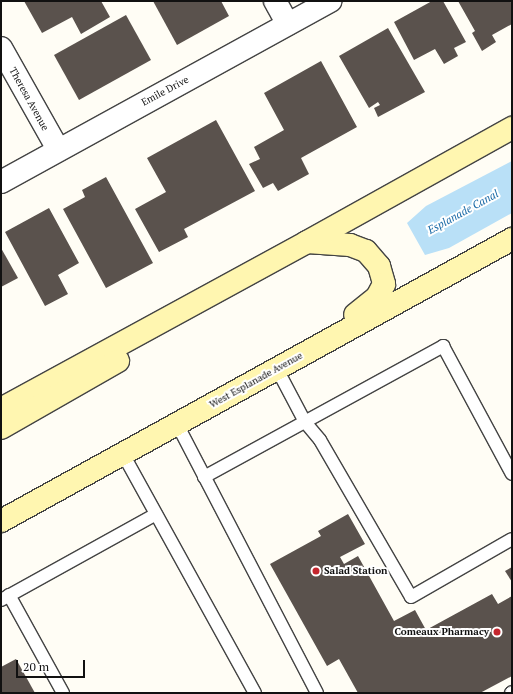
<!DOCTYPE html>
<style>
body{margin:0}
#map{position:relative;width:513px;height:694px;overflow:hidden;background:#fffdf5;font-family:"PT Serif",serif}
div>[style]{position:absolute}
.water>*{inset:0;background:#b9e0f7}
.building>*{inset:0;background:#5a524d}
.roads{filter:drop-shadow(1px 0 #444) drop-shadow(-1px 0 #444) drop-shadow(0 1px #444) drop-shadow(0 -1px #444)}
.service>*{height:12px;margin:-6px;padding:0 6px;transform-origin:6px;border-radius:6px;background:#fff}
.minor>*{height:22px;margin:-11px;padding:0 11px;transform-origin:11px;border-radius:11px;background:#fff}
.secondary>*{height:22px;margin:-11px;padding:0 11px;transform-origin:11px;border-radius:11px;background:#fff6b0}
.dots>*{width:11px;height:11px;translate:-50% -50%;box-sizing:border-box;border:2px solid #fff;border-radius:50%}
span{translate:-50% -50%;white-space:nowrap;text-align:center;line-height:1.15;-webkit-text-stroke:4px #fff;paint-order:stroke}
.street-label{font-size:10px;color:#111}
.poi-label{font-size:10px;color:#111;font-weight:700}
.left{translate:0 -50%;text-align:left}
.right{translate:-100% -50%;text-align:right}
.water-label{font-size:11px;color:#1768a6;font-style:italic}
.frame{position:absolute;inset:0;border:2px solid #111;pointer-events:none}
.scale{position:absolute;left:16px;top:660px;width:69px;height:18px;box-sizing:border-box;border:2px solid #111;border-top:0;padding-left:5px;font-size:12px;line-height:14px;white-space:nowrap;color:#111;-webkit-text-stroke:3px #fff;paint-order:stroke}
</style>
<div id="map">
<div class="water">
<i style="clip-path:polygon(512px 161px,512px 213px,449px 248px,425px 255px,407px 223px,426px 206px)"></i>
</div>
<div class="building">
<i style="clip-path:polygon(24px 1px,101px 1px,110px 17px,81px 34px,72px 17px,42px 33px)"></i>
<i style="clip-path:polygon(153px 1px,221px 1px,229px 16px,177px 45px)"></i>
<i style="clip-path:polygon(432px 1px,443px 1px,466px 42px,454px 48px,458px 56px,444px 64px,435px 49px,414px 60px,394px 22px)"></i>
<i style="clip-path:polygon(458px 1px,510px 1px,512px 4px,512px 24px,492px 35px,496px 42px,482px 51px,472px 33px,475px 31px)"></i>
<i style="clip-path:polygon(126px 15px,151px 60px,79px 100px,54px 55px)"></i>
<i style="clip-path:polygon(388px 28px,425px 92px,378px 117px,374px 108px,380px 105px,378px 102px,369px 108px,339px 56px)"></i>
<i style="clip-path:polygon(321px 61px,357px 127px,301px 158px,309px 174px,278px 191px,273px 183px,263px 188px,249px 164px,260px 159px,254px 147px,284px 130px,264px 93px)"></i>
<i style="clip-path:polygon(216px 120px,255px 191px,184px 229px,188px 237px,159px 252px,135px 209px,166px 192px,147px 158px)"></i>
<i style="clip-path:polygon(106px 177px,153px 263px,106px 288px,63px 209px,85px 197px,82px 190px)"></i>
<i style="clip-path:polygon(49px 208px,79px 263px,58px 275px,68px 294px,45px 306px,5px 232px)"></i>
<i style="clip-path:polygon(1px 248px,18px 278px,1px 287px)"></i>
<i style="clip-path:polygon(348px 514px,365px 544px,340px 557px,344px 564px,358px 556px,394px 621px,415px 610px,426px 630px,492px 594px,498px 604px,512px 596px,512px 676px,480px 693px,358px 693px,339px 659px,327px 666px,270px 564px,321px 536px,318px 531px)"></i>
<i style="clip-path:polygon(512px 567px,512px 582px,505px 571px)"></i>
<i style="clip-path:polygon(16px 659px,35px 693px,1px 693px,1px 667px)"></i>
</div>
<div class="roads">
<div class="service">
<i style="left:277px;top:369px;width:60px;rotate:62.2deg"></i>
<i style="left:305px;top:422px;width:23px;rotate:50deg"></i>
<i style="left:320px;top:440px;width:181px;rotate:59.9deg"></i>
<i style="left:411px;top:597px;width:116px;rotate:-29.9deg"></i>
<i style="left:177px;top:424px;width:303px;rotate:62.5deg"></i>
<i style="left:123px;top:454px;width:273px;rotate:61.1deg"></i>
<i style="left:204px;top:477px;width:273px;rotate:-28.7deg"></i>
<i style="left:443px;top:346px;width:145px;rotate:61.7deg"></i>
<i style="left:9px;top:595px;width:112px;rotate:61.1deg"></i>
<i style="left:1px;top:600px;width:177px;rotate:-29deg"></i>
<i style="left:511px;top:693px;width:1px;rotate:-45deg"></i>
</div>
<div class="minor">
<i style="left:275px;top:1px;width:26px;rotate:61deg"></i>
<i style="left:1px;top:48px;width:116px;rotate:60.6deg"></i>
<i style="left:1px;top:182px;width:376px;rotate:-28.8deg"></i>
</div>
<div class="secondary">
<i style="left:307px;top:242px;width:43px;rotate:4deg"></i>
<i style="left:350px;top:245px;width:17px;rotate:21deg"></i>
<i style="left:366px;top:251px;width:20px;rotate:49deg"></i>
<i style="left:379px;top:266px;width:19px;rotate:74deg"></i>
<i style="left:384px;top:284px;width:15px;rotate:118deg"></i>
<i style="left:377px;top:297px;width:28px;rotate:141deg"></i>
<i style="left:1px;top:409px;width:349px;rotate:-28.6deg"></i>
<i style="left:307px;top:242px;width:235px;rotate:-29.1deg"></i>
<i style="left:1px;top:428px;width:135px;rotate:-29.8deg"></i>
<i style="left:1px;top:521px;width:584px;rotate:-28.89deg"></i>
</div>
</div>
<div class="dots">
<i style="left:316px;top:571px;background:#c4262e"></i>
<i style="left:497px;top:632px;background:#c4262e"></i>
</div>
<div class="street-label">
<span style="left:165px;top:91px;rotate:-28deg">Emile Drive</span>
<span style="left:29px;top:99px;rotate:61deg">Theresa Avenue</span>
<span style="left:256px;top:380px;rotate:-29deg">West Esplanade Avenue</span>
</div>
<div class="poi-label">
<span class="left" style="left:324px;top:571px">Salad Station</span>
<span class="right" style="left:489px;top:632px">Comeaux Pharmacy</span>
</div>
<div class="water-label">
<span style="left:463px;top:212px;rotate:-29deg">Esplanade Canal</span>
</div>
<div class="frame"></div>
<div class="scale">20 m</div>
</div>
